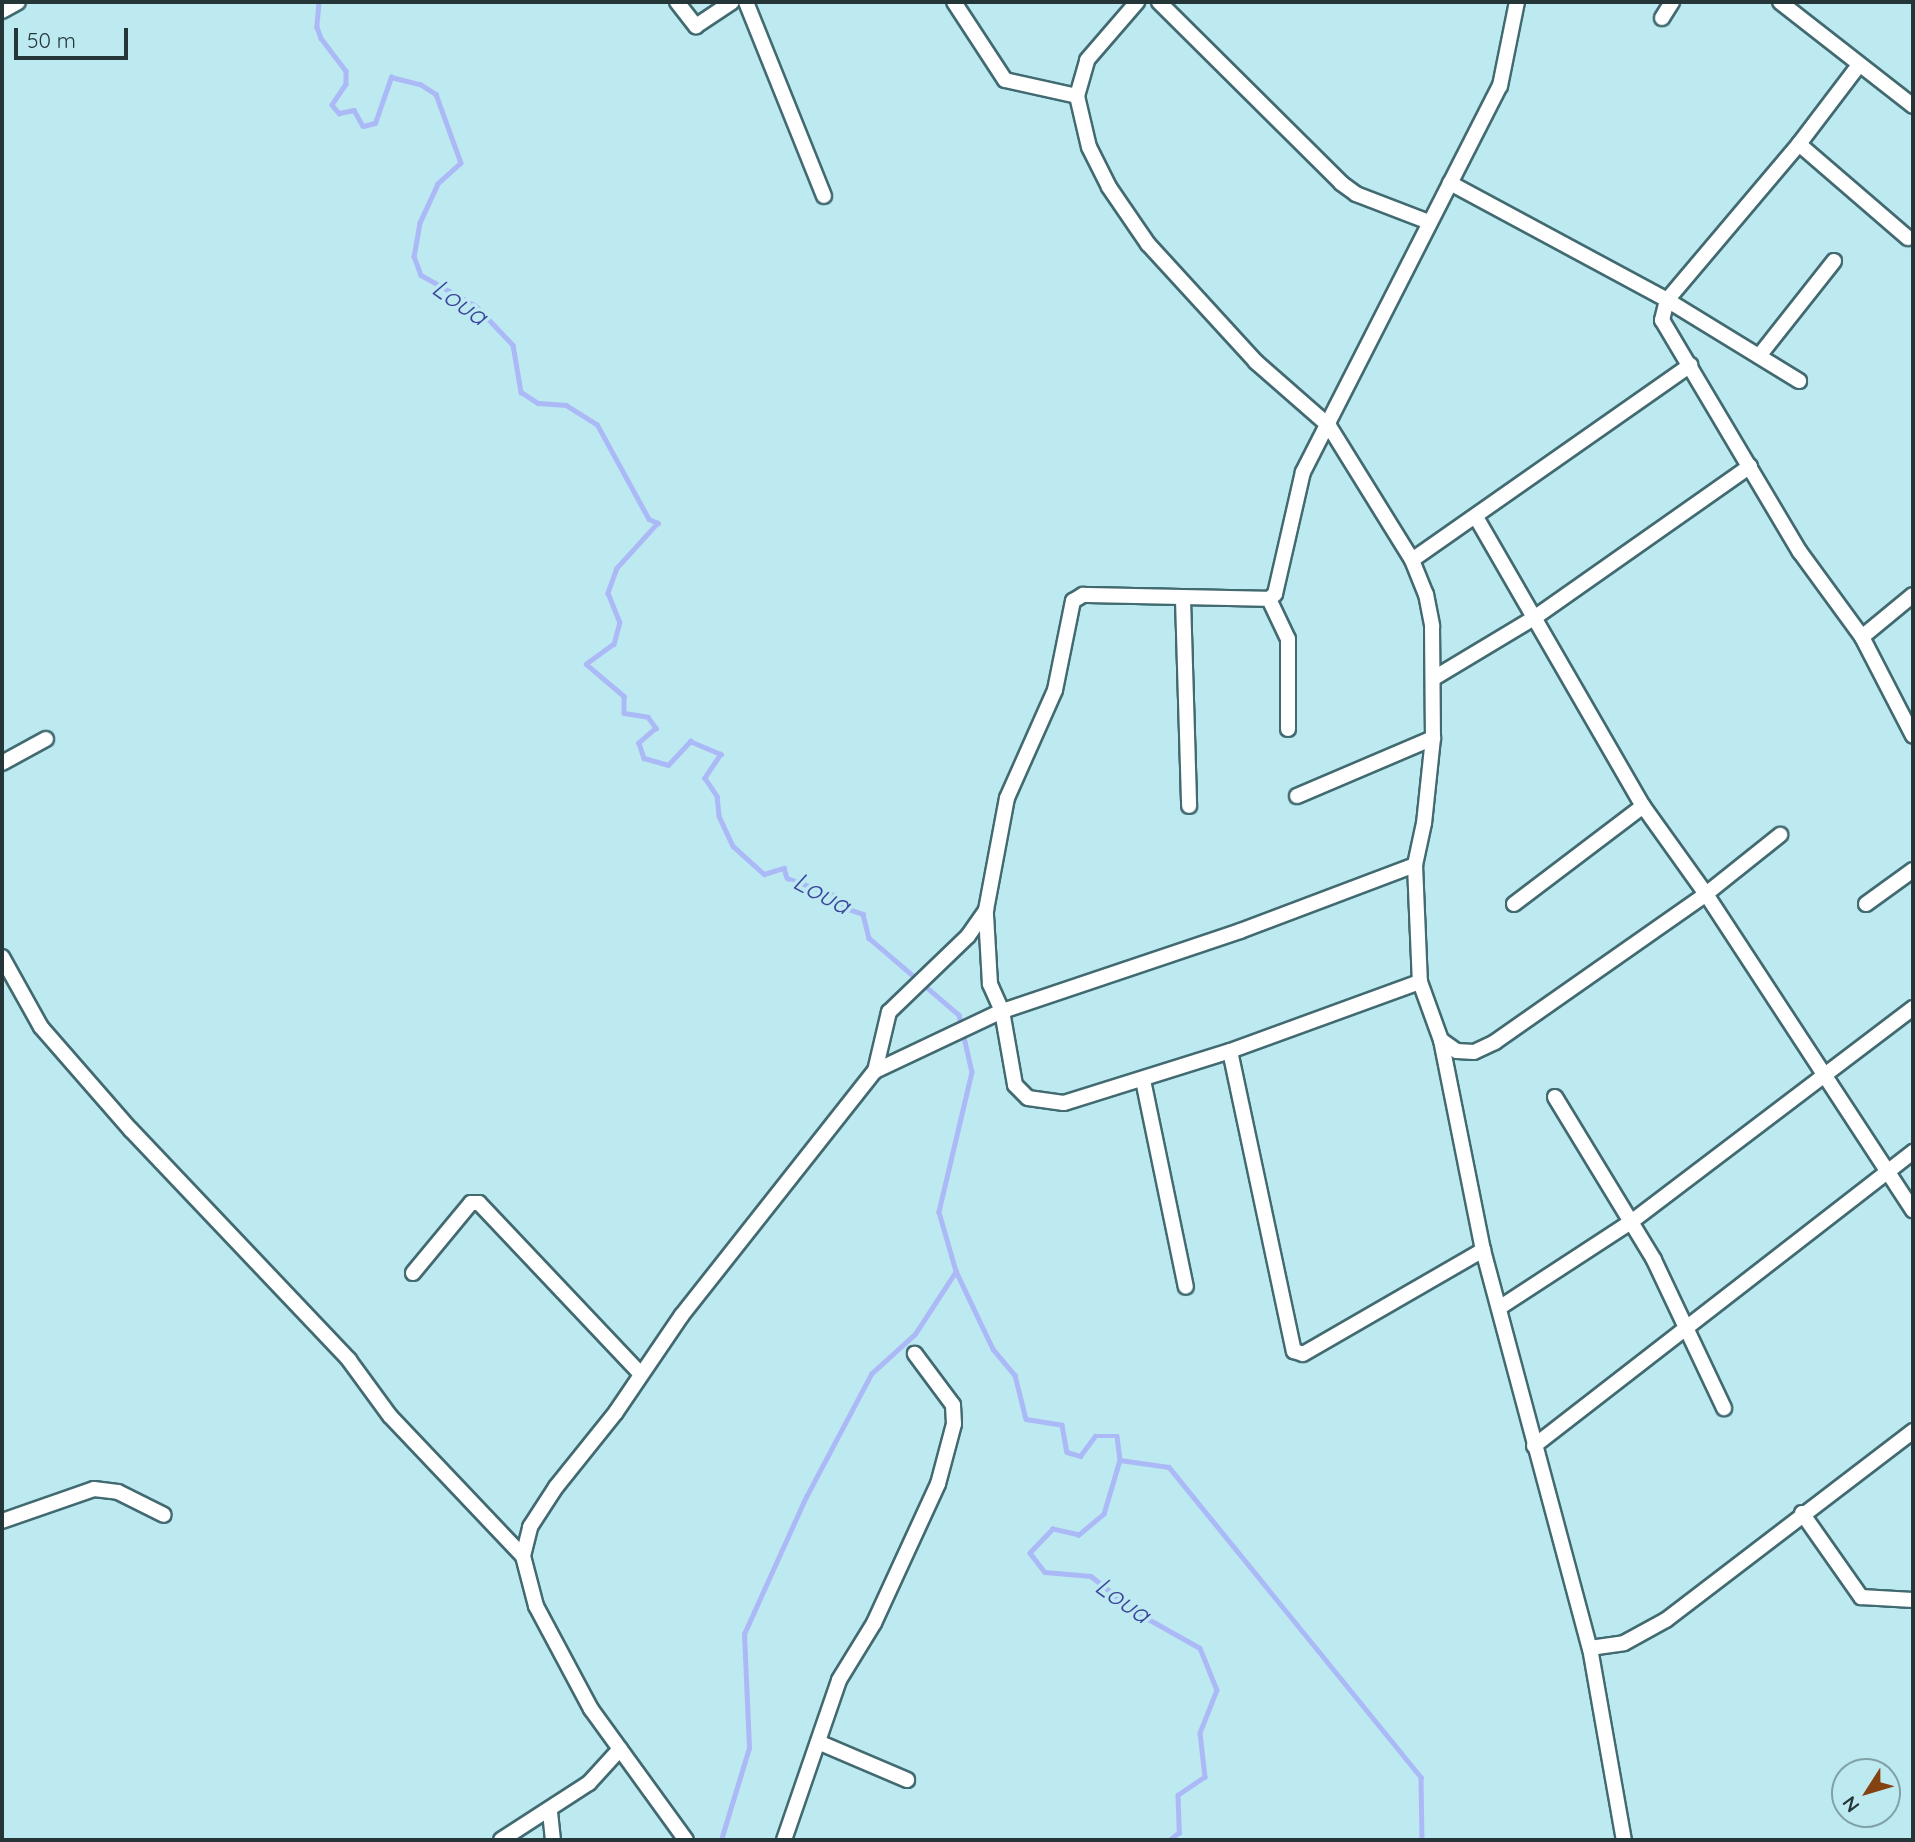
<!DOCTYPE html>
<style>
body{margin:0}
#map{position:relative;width:1915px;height:1842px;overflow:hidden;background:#bde9f1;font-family:Quicksand,sans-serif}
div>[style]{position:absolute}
.stream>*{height:4.5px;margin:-2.25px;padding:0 2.25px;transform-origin:2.25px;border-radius:2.25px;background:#abbaf7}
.roads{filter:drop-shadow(2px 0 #426a71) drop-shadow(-2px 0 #426a71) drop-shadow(0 2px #426a71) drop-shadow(0 -2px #426a71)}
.street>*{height:14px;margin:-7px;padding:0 7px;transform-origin:7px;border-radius:7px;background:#fff}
span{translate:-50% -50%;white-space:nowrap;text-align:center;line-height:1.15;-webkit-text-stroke:7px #bde9f1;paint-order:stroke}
.water-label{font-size:26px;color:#3a459b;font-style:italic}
.frame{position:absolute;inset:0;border:4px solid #253639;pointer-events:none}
.north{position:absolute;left:1831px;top:1758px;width:70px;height:70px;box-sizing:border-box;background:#bde9f1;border:2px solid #80a1a7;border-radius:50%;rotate:233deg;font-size:19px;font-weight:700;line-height:28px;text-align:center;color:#253639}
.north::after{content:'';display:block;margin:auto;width:24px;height:32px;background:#844111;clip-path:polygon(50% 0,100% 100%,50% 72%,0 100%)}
.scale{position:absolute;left:14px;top:28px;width:114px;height:32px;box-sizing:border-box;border:4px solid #253639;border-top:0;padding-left:9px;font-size:21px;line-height:24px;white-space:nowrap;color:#253639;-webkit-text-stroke:5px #bde9f1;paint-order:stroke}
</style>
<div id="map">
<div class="stream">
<i style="left:319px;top:2px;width:25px;rotate:95deg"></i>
<i style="left:317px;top:27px;width:12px;rotate:70deg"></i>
<i style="left:321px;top:38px;width:41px;rotate:52.9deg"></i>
<i style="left:346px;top:71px;width:13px;rotate:90deg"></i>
<i style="left:346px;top:84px;width:25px;rotate:124deg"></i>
<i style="left:332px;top:105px;width:11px;rotate:49deg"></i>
<i style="left:339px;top:113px;width:15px;rotate:-11deg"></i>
<i style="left:354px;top:110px;width:18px;rotate:61deg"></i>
<i style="left:363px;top:126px;width:12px;rotate:-14deg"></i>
<i style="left:375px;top:123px;width:49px;rotate:-70.8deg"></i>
<i style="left:391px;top:77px;width:30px;rotate:14deg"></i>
<i style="left:420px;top:84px;width:19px;rotate:32deg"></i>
<i style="left:436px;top:94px;width:73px;rotate:70.1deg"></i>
<i style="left:461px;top:163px;width:31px;rotate:138deg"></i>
<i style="left:438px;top:184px;width:43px;rotate:114.8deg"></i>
<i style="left:420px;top:223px;width:34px;rotate:100deg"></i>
<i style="left:414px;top:256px;width:20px;rotate:70deg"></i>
<i style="left:421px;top:275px;width:63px;rotate:29.4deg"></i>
<i style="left:476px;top:306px;width:54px;rotate:46.5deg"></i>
<i style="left:513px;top:345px;width:48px;rotate:80.3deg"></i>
<i style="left:521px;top:392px;width:20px;rotate:33deg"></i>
<i style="left:538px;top:403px;width:28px;rotate:4deg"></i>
<i style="left:566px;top:405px;width:36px;rotate:32deg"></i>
<i style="left:597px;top:424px;width:108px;rotate:61.3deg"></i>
<i style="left:649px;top:519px;width:10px;rotate:24deg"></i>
<i style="left:658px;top:523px;width:61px;rotate:132.3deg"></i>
<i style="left:617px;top:568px;width:27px;rotate:110deg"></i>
<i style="left:608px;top:593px;width:31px;rotate:68deg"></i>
<i style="left:620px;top:622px;width:23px;rotate:105deg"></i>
<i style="left:614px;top:644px;width:34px;rotate:144deg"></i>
<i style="left:586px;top:664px;width:50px;rotate:40.1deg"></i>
<i style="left:624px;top:696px;width:17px;rotate:90deg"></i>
<i style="left:624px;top:713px;width:24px;rotate:9deg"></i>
<i style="left:648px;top:717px;width:14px;rotate:54deg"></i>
<i style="left:656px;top:728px;width:23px;rotate:139deg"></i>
<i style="left:639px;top:743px;width:16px;rotate:72deg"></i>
<i style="left:644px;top:758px;width:25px;rotate:16deg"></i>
<i style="left:668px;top:765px;width:33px;rotate:-47deg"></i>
<i style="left:690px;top:741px;width:34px;rotate:23deg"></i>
<i style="left:721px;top:754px;width:29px;rotate:124deg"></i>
<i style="left:705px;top:778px;width:22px;rotate:56deg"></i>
<i style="left:717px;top:796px;width:20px;rotate:84deg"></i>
<i style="left:719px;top:816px;width:33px;rotate:65deg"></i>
<i style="left:733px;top:846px;width:42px;rotate:42.1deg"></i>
<i style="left:764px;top:874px;width:21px;rotate:-17deg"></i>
<i style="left:784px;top:868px;width:10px;rotate:73deg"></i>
<i style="left:787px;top:878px;width:50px;rotate:19.9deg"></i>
<i style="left:834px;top:895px;width:20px;rotate:45deg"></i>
<i style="left:848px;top:909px;width:16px;rotate:18deg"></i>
<i style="left:863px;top:914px;width:25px;rotate:76deg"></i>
<i style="left:869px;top:938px;width:118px;rotate:40.5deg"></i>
<i style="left:959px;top:1015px;width:58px;rotate:77.2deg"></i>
<i style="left:972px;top:1072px;width:144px;rotate:103.3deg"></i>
<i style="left:939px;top:1212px;width:61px;rotate:73.9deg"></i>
<i style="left:956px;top:1271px;width:86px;rotate:64.6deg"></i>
<i style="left:993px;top:1349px;width:34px;rotate:50deg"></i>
<i style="left:1015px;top:1375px;width:45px;rotate:76deg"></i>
<i style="left:1026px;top:1419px;width:36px;rotate:9deg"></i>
<i style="left:1062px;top:1425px;width:27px;rotate:80deg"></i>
<i style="left:1067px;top:1452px;width:14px;rotate:17deg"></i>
<i style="left:1080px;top:1456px;width:25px;rotate:-53deg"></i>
<i style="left:1095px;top:1436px;width:22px"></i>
<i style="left:1117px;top:1436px;width:24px;rotate:83deg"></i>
<i style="left:1120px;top:1460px;width:56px;rotate:106.5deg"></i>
<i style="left:1104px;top:1514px;width:33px;rotate:140deg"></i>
<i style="left:1079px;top:1535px;width:27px;rotate:-167deg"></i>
<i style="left:1053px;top:1529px;width:33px;rotate:134deg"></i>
<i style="left:1030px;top:1553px;width:24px;rotate:52deg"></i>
<i style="left:1045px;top:1572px;width:46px;rotate:5deg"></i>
<i style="left:1091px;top:1576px;width:58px;rotate:38.7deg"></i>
<i style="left:1136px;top:1612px;width:73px;rotate:29.4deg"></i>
<i style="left:1200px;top:1648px;width:45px;rotate:68deg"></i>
<i style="left:1217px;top:1690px;width:46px;rotate:111.6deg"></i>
<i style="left:1200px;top:1733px;width:44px;rotate:83.5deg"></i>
<i style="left:1205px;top:1777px;width:32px;rotate:146deg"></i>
<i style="left:1178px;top:1795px;width:38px;rotate:88deg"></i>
<i style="left:1179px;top:1833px;width:11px;rotate:142deg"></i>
<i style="left:1120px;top:1460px;width:49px;rotate:8.1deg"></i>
<i style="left:1169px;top:1467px;width:400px;rotate:50.9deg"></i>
<i style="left:1421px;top:1777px;width:63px;rotate:89.1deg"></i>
<i style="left:721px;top:1840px;width:96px;rotate:-73.1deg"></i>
<i style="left:749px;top:1748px;width:114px;rotate:-92.5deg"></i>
<i style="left:744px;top:1634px;width:150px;rotate:-65.7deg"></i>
<i style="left:806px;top:1497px;width:139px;rotate:-62.1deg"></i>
<i style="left:871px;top:1374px;width:59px;rotate:-42.3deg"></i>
<i style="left:915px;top:1334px;width:75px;rotate:-56.9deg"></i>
</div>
<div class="roads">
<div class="street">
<i style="left:677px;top:2px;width:31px;rotate:52deg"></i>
<i style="left:696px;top:26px;width:43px;rotate:-33.7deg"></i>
<i style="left:746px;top:2px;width:209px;rotate:68.1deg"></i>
<i style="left:954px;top:2px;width:93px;rotate:56.8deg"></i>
<i style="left:1005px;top:80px;width:74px;rotate:12.5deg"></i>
<i style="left:1077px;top:96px;width:52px;rotate:76.8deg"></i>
<i style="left:1089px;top:147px;width:45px;rotate:63.4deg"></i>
<i style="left:1109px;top:187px;width:69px;rotate:55.6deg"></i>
<i style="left:1148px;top:244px;width:160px;rotate:47.5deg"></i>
<i style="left:1256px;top:362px;width:97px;rotate:41.2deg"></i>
<i style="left:1329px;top:426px;width:158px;rotate:58.2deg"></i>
<i style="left:1412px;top:560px;width:37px;rotate:68deg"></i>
<i style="left:1426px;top:594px;width:33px;rotate:79deg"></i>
<i style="left:1432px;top:626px;width:112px;rotate:89.5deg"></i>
<i style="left:1433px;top:738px;width:85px;rotate:96deg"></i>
<i style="left:1424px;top:823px;width:43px;rotate:102.1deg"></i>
<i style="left:1415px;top:865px;width:117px;rotate:87.6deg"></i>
<i style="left:1420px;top:982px;width:62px;rotate:70.1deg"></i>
<i style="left:1441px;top:1040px;width:214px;rotate:78.7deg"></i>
<i style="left:1483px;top:1250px;width:412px;rotate:75deg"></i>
<i style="left:1590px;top:1648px;width:195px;rotate:80deg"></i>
<i style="left:1159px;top:2px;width:257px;rotate:44.8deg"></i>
<i style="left:1341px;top:183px;width:19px;rotate:36deg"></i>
<i style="left:1356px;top:194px;width:78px;rotate:21deg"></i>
<i style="left:1780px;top:2px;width:169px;rotate:38deg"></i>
<i style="left:2px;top:11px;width:18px;rotate:-29deg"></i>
<i style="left:1662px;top:18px;width:19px;rotate:-58deg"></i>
<i style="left:1859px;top:65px;width:99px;rotate:127.2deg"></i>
<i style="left:1799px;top:144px;width:204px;rotate:130.2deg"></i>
<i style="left:1667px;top:300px;width:21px;rotate:104deg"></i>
<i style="left:1662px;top:320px;width:270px;rotate:59.3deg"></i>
<i style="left:1800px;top:552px;width:105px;rotate:53.9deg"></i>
<i style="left:1862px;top:637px;width:111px;rotate:62.7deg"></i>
<i style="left:1077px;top:96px;width:37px;rotate:-74deg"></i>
<i style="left:1087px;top:60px;width:77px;rotate:-49.2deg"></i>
<i style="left:1799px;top:144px;width:144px;rotate:40.8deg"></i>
<i style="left:1450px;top:183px;width:247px;rotate:28.3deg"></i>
<i style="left:1667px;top:300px;width:155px;rotate:31.5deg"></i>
<i style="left:1759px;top:356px;width:121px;rotate:-51.7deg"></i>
<i style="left:1476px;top:517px;width:334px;rotate:60deg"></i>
<i style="left:1643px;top:806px;width:108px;rotate:54.4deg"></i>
<i style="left:1706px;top:894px;width:378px;rotate:56.8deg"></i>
<i style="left:1412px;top:560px;width:340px;rotate:-35deg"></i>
<i style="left:1183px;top:599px;width:207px;rotate:88.3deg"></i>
<i style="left:1269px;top:599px;width:8px;rotate:-40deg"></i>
<i style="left:1275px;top:594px;width:125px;rotate:-77.1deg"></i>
<i style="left:1303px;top:472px;width:433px;rotate:-63deg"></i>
<i style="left:1500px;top:86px;width:86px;rotate:-78.6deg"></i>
<i style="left:1269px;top:599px;width:44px;rotate:64.6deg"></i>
<i style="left:1288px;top:639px;width:90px;rotate:90deg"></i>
<i style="left:1862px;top:637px;width:66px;rotate:-39.5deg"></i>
<i style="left:1434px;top:678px;width:117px;rotate:-31deg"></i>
<i style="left:1534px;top:618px;width:264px;rotate:-35.1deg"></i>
<i style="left:2px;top:763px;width:50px;rotate:-28.6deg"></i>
<i style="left:1297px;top:796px;width:148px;rotate:-23.1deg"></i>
<i style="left:1415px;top:865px;width:187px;rotate:159.3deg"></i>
<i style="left:1240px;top:931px;width:251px;rotate:161.4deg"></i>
<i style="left:1002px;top:1011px;width:75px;rotate:80deg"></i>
<i style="left:1015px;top:1085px;width:18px;rotate:45deg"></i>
<i style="left:1028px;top:1098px;width:36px;rotate:8deg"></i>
<i style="left:1064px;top:1103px;width:174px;rotate:-17.4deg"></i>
<i style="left:1230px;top:1051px;width:202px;rotate:-20deg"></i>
<i style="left:1514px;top:904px;width:162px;rotate:-37.2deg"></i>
<i style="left:1866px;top:904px;width:58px;rotate:-35.9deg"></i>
<i style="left:2px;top:957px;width:80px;rotate:60.9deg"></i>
<i style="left:41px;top:1027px;width:137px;rotate:48.9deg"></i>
<i style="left:131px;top:1130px;width:317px;rotate:46.5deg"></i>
<i style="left:349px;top:1360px;width:69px;rotate:53.8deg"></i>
<i style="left:390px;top:1416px;width:193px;rotate:46.5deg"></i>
<i style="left:523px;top:1556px;width:52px;rotate:75.4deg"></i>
<i style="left:536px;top:1606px;width:117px;rotate:61.9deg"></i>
<i style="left:591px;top:1709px;width:162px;rotate:54.1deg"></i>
<i style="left:1441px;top:1040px;width:19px;rotate:35deg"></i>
<i style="left:1457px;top:1051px;width:17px;rotate:3deg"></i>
<i style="left:1474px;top:1052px;width:23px;rotate:-25deg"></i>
<i style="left:1495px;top:1042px;width:258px;rotate:-35deg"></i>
<i style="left:1706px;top:894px;width:95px;rotate:-38.6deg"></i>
<i style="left:1230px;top:1051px;width:307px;rotate:78deg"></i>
<i style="left:1294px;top:1351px;width:9px;rotate:18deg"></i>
<i style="left:1303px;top:1354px;width:208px;rotate:-30deg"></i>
<i style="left:875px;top:1071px;width:140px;rotate:-25.3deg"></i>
<i style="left:1002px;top:1011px;width:30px;rotate:-114deg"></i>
<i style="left:990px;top:984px;width:70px;rotate:-93.3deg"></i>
<i style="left:1143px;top:1080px;width:211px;rotate:78.3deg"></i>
<i style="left:1555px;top:1097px;width:191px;rotate:58.7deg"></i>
<i style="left:1654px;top:1260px;width:164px;rotate:64.7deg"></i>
<i style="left:413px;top:1273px;width:91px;rotate:-50.4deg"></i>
<i style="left:471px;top:1203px;width:8px"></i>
<i style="left:479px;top:1203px;width:234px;rotate:46.6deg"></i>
<i style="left:1499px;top:1308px;width:158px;rotate:-33.1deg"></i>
<i style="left:1631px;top:1222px;width:354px;rotate:-37.2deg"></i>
<i style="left:1534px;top:1446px;width:480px;rotate:-37.8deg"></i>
<i style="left:1802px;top:1513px;width:103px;rotate:54.9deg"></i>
<i style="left:1861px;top:1597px;width:52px;rotate:3.3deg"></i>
<i style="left:2px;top:1521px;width:97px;rotate:-19.2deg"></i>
<i style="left:94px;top:1489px;width:24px;rotate:7deg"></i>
<i style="left:118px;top:1492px;width:51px;rotate:26.6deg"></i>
<i style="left:523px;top:1556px;width:30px;rotate:-76deg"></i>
<i style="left:530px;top:1527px;width:48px;rotate:-57deg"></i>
<i style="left:556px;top:1487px;width:96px;rotate:-51.3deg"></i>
<i style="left:616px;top:1412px;width:117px;rotate:-55.8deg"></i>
<i style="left:682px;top:1315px;width:311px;rotate:-51.7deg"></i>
<i style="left:875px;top:1071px;width:61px;rotate:-76.7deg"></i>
<i style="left:889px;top:1012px;width:110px;rotate:-43.9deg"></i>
<i style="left:968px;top:936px;width:32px;rotate:-55deg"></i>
<i style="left:986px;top:910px;width:114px;rotate:-79.4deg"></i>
<i style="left:1007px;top:798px;width:118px;rotate:-66deg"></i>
<i style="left:1055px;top:690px;width:91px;rotate:-78.6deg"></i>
<i style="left:1073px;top:601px;width:12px;rotate:-31deg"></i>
<i style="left:1083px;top:595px;width:186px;rotate:1.2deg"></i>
<i style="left:1590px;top:1648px;width:34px;rotate:-8deg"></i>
<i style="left:1624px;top:1643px;width:48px;rotate:-28.7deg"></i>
<i style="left:1666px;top:1620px;width:311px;rotate:-37.4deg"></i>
<i style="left:818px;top:1742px;width:97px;rotate:23.1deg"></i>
<i style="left:550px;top:1812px;width:28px;rotate:84deg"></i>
<i style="left:501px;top:1840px;width:105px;rotate:-32.9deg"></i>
<i style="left:589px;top:1783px;width:46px;rotate:-47.6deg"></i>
<i style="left:784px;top:1840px;width:169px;rotate:-71deg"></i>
<i style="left:839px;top:1680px;width:67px;rotate:-58.4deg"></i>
<i style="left:874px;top:1623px;width:153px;rotate:-65.3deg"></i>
<i style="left:938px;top:1484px;width:62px;rotate:-75.1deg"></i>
<i style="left:954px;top:1424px;width:19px;rotate:-93deg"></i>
<i style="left:953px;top:1405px;width:64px;rotate:-126.7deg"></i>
</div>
</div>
<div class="water-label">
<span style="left:460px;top:302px;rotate:35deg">Loua</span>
<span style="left:822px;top:893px;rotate:28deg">Loua</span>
<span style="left:1123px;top:1600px;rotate:35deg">Loua</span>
</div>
<div class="frame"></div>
<div class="north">N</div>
<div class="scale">50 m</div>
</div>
